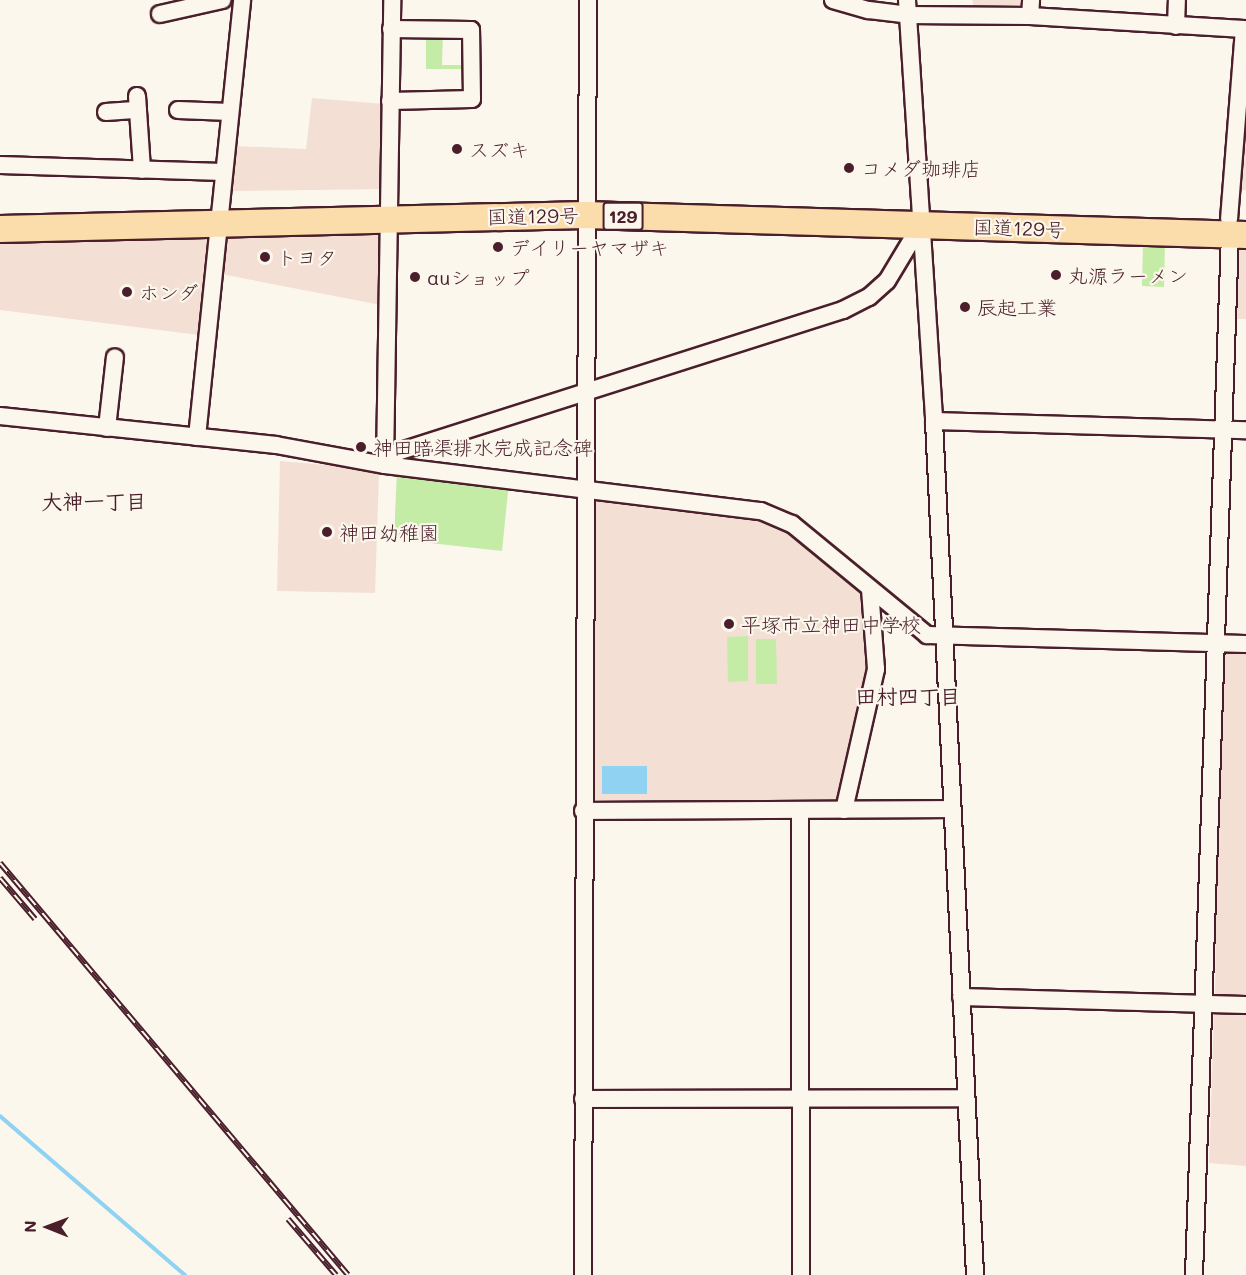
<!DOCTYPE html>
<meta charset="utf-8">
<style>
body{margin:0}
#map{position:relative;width:1246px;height:1275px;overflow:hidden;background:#fbf7ec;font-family:Mali,"Klee One",sans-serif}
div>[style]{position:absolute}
.built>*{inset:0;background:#f3dfd4}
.green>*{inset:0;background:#c5eca7}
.water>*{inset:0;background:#8fd2f1}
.stream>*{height:4px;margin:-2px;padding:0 2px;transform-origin:2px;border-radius:2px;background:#8fd2f1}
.roads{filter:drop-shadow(2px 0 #4a1f2b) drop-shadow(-2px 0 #4a1f2b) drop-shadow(0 2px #4a1f2b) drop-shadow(0 -2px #4a1f2b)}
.minor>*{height:16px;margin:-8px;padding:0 8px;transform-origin:8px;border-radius:8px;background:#fbf7ec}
.highway>*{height:26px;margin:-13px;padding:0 13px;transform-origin:13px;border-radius:13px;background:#faddab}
.rail>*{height:6px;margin-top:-3px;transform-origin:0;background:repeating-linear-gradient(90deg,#fbf7ec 0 11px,#4a1f2b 0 22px);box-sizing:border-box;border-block:2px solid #4a1f2b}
.dots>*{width:16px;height:16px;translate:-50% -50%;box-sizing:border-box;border:3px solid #fbf7ec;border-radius:50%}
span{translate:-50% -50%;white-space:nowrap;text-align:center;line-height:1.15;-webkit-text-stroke:4.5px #fbf7ec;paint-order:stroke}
.shield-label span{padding:2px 4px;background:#fbf7ec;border:2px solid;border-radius:4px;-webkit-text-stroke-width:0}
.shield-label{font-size:18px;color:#4a1f2b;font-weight:700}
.poi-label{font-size:20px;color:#4a1f2b}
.left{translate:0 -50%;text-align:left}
.street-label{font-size:20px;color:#4a1f2b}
.neighbourhood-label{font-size:21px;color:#4a1f2b;font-weight:700}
.north{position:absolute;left:18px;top:1197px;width:60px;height:60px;-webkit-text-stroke:4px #fbf7ec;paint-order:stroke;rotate:271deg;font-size:16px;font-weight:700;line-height:24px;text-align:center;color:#4a1f2b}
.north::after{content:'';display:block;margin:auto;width:21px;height:27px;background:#4a1f2b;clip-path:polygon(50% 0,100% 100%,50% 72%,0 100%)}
</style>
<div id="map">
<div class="built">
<i style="clip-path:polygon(972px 0,1028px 0,1028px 7px,975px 11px)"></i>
<i style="clip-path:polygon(1246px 78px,1246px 190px,1236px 190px)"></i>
<i style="clip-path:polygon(312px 98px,384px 104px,385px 189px,229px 191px,233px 146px,306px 149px)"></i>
<i style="clip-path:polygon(382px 234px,381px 305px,221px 274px,225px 237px)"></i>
<i style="clip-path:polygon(211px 238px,199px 335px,0 310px,0 242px)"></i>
<i style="clip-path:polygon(1234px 249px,1246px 250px,1246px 319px,1232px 319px)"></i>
<i style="clip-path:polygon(280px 461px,373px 469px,379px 474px,375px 593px,277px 591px)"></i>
<i style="clip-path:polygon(594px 497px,748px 515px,783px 526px,866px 596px,871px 653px,842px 803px,592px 806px)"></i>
<i style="clip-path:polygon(1219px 649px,1246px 650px,1246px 998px,1215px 997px)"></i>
<i style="clip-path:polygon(1214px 1012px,1246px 1013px,1246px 1166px,1209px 1163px)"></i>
</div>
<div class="green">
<i style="clip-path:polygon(426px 31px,443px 31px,442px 65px,467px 65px,467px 69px,426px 69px)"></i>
<i style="clip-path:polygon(1143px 243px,1165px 244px,1164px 287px,1142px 286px)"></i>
<i style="clip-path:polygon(397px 470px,509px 482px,502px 551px,394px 539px)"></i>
<i style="clip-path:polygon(748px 636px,748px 681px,728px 682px,727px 637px)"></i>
<i style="clip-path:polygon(756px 639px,776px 639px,777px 684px,756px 684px)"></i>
</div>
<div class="water">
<i style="clip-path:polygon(602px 766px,647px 766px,647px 794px,602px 794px)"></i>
</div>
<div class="stream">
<i style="left:0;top:1116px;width:244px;rotate:40.7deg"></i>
</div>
<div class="roads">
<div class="minor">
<i style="left:833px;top:0;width:37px;rotate:16deg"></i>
<i style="left:869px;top:10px;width:38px;rotate:7deg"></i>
<i style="left:907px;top:15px;width:123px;rotate:0.5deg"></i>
<i style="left:1030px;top:16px;width:214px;rotate:3.5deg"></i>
<i style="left:1244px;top:29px;width:190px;rotate:94.5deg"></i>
<i style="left:907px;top:0;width:422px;rotate:86.3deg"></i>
<i style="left:934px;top:421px;width:855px;rotate:87.25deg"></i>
<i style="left:160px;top:14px;width:64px;rotate:-12.7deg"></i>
<i style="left:1030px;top:16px;width:16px;rotate:-86deg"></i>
<i style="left:1176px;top:26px;width:26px;rotate:-88deg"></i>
<i style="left:137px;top:96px;width:74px;rotate:86.1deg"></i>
<i style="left:390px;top:101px;width:82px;rotate:-1.4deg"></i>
<i style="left:472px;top:99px;width:69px;rotate:-90.8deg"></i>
<i style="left:471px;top:30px;width:80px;rotate:-179.3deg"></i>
<i style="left:178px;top:110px;width:52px;rotate:2.2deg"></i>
<i style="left:106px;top:112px;width:32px;rotate:-4deg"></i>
<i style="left:0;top:165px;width:223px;rotate:1.8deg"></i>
<i style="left:0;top:416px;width:278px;rotate:6deg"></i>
<i style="left:276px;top:445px;width:111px;rotate:10.4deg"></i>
<i style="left:385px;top:465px;width:379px;rotate:7deg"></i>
<i style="left:761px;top:511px;width:34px;rotate:23deg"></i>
<i style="left:792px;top:524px;width:175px;rotate:39.4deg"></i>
<i style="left:927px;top:635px;width:319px;rotate:1.6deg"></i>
<i style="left:934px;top:421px;width:312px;rotate:1.7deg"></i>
<i style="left:107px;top:428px;width:71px;rotate:-83.6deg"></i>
<i style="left:197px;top:437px;width:439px;rotate:-84.1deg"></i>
<i style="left:385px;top:456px;width:481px;rotate:-17.7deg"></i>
<i style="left:843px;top:310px;width:29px;rotate:-27deg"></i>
<i style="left:869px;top:297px;width:24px;rotate:-42deg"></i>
<i style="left:887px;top:281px;width:64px;rotate:-59deg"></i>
<i style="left:385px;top:465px;width:465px;rotate:-89.1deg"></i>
<i style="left:844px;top:810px;width:145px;rotate:-77.2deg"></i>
<i style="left:876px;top:669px;width:80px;rotate:-94.3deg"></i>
<i style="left:583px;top:811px;width:369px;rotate:-0.3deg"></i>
<i style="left:800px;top:811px;width:464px;rotate:89.9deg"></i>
<i style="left:961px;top:997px;width:285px;rotate:1.6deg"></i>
<i style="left:583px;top:1099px;width:383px;rotate:-0.1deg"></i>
<i style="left:583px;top:1275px;width:1275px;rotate:-89.78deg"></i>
<i style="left:1194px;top:1275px;width:1042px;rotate:-88.02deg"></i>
</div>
<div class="highway">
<i style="left:0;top:229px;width:585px;rotate:-1.37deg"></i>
<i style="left:585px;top:215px;width:661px;rotate:1.73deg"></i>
</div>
</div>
<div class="rail">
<i style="left:0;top:863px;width:539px;rotate:49.81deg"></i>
<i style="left:0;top:878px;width:54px;rotate:49.5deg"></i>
<i style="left:288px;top:1219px;width:74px;rotate:49.4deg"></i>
</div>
<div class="dots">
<i style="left:457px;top:149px;background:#4a1f2b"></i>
<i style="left:849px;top:168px;background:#4a1f2b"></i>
<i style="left:498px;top:247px;background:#4a1f2b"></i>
<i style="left:265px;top:257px;background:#4a1f2b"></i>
<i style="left:1056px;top:275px;background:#4a1f2b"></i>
<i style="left:415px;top:277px;background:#4a1f2b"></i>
<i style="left:127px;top:292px;background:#4a1f2b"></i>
<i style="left:965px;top:307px;background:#4a1f2b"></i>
<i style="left:361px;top:447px;background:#4a1f2b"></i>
<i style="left:327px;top:532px;background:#4a1f2b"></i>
<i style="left:729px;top:624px;background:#4a1f2b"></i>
</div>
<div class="shield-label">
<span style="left:623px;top:216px">129</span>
</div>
<div class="poi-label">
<span class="left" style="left:469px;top:149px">スズキ</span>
<span class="left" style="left:861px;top:168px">コメダ珈琲店</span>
<span class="left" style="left:510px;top:247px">デイリーヤマザキ</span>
<span class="left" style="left:277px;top:257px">トヨタ</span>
<span class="left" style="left:1068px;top:275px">丸源ラーメン</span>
<span class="left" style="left:427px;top:277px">auショップ</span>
<span class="left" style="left:139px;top:292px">ホンダ</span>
<span class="left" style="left:977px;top:307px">辰起工業</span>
<span class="left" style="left:373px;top:447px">神田暗渠排水完成記念碑</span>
<span class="left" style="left:339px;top:532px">神田幼稚園</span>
<span class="left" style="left:741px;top:624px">平塚市立神田中学校</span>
</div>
<div class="street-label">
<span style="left:533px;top:216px;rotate:-1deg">国道129号</span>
<span style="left:1019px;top:228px;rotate:2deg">国道129号</span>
</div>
<div class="neighbourhood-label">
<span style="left:94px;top:501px">大神一丁目</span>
<span style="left:908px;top:696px">田村四丁目</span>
</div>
<div class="north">N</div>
</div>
